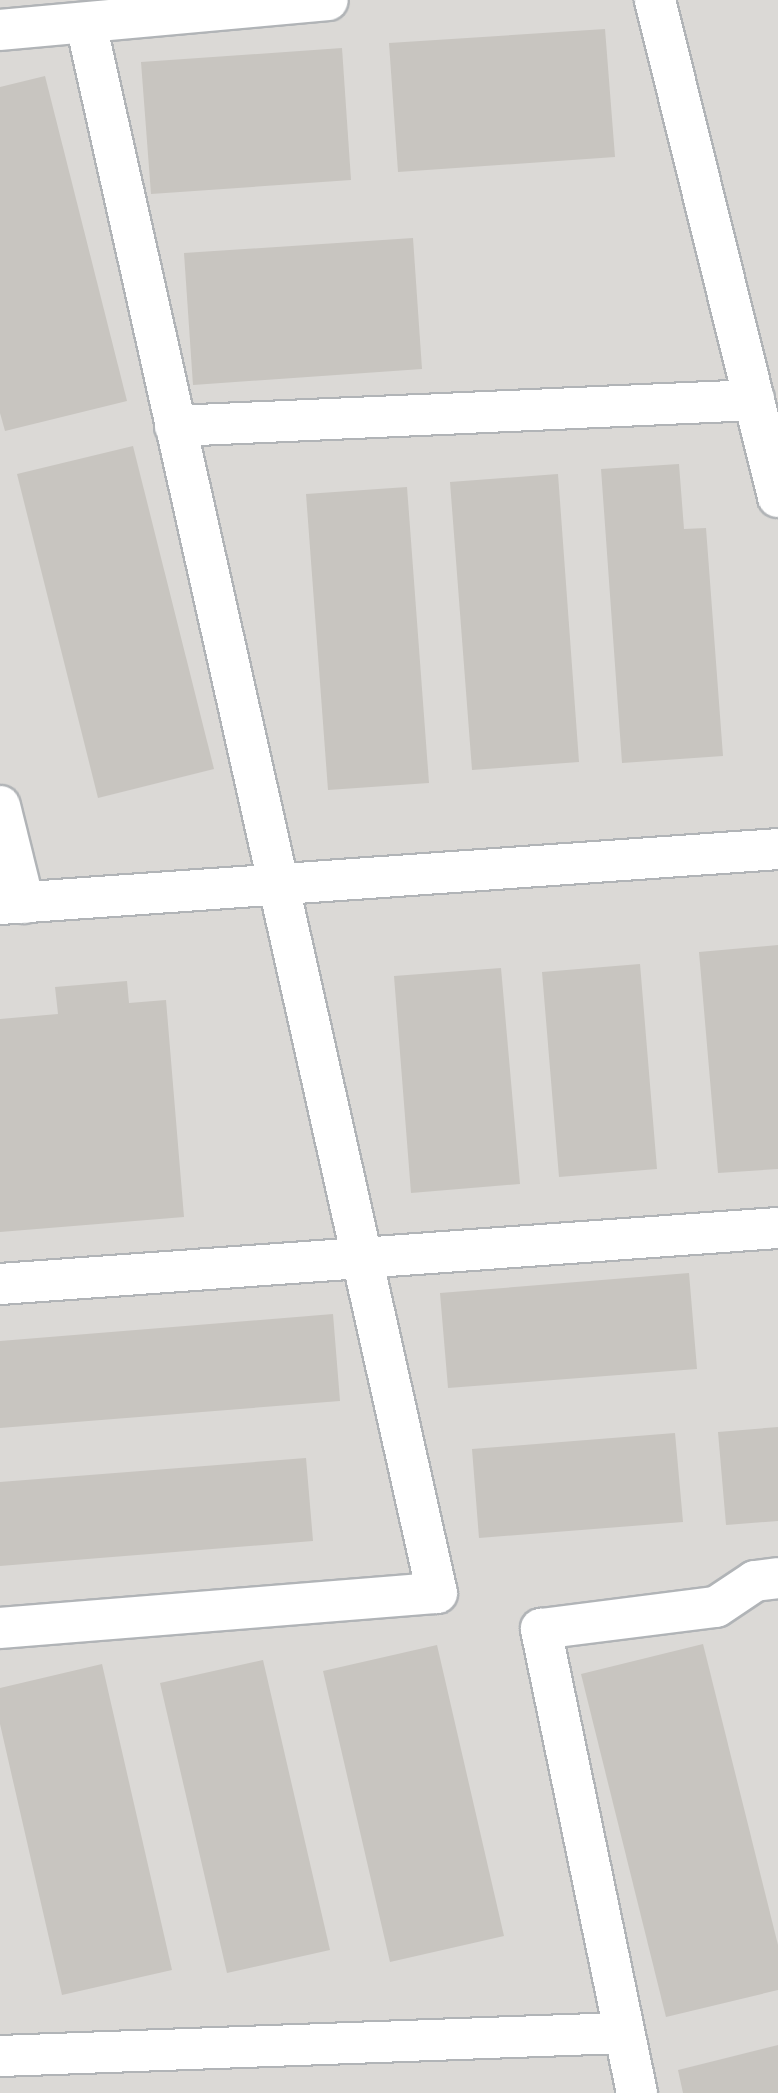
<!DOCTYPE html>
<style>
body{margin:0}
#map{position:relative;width:778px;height:2093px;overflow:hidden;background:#eceae4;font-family:Quicksand,sans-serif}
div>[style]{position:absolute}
.industrial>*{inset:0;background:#dbd9d6}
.building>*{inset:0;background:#c8c5c0}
.roads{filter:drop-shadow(2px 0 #b1b4b7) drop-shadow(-2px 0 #b1b4b7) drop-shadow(0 2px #b1b4b7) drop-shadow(0 -2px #b1b4b7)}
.minor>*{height:40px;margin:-20px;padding:0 20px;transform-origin:20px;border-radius:20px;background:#fff}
span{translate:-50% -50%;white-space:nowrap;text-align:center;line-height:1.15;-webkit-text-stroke:6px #fff;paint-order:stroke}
</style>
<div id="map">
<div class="industrial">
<i style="clip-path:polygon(0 0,778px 0,778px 2093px,0 2093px)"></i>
</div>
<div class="building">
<i style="clip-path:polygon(605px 29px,615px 157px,398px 172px,389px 43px)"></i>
<i style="clip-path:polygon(342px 48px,351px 180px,151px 194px,141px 62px)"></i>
<i style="clip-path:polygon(45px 76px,127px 401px,5px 431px,0 413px,0 87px)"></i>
<i style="clip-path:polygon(413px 238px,422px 369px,193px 385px,184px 253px)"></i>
<i style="clip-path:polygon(133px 446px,214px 769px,98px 798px,17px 474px)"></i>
<i style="clip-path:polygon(679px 464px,684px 529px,706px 528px,723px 756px,622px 763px,601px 469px)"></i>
<i style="clip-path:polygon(558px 474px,579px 762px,472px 770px,450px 482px)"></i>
<i style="clip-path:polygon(407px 487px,429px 783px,328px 790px,306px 494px)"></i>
<i style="clip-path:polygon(778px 945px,778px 1169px,718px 1173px,699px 952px)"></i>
<i style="clip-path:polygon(640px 964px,657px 1169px,559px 1177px,542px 972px)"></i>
<i style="clip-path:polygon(501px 968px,520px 1184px,411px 1193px,394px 976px)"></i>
<i style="clip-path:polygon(127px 981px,129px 1003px,166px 1000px,184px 1217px,0 1232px,0 1019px,58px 1014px,55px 987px)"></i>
<i style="clip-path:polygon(689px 1273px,697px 1369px,448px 1388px,440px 1293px)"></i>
<i style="clip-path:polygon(333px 1314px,340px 1401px,0 1428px,0 1341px)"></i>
<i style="clip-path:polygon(778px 1427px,778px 1521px,726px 1525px,718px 1432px)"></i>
<i style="clip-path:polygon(675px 1433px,683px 1522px,479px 1538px,472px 1449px)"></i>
<i style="clip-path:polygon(306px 1458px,313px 1541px,0 1566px,0 1482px)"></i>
<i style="clip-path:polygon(703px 1644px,778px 1945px,778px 1990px,666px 2017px,581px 1674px)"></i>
<i style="clip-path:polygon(437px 1645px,504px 1936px,390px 1962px,323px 1671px)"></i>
<i style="clip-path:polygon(263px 1660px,330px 1950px,227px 1973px,160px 1683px)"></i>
<i style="clip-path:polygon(102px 1664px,172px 1970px,62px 1995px,0 1724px,0 1688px)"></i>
<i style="clip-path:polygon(778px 2045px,778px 2093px,683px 2093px,678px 2070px)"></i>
</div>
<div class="roads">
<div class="minor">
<i style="left:655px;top:0;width:512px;rotate:76.1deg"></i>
<i style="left:0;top:30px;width:329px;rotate:-5.2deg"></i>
<i style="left:175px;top:426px;width:580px;rotate:-2.57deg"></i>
<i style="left:0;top:806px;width:100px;rotate:76.1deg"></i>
<i style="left:0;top:904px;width:780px;rotate:-4.04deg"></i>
<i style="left:0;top:1284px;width:780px;rotate:-4.12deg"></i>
<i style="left:0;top:1628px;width:438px;rotate:-4.6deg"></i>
<i style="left:437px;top:1593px;width:1608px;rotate:-102.61deg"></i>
<i style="left:0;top:2056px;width:622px;rotate:-2.12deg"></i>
<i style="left:637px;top:2093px;width:474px;rotate:-101.7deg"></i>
<i style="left:541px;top:1629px;width:176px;rotate:-7.2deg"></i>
<i style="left:716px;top:1607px;width:47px;rotate:-33.7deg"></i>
<i style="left:755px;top:1581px;width:23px;rotate:-7deg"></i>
</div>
</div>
</div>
